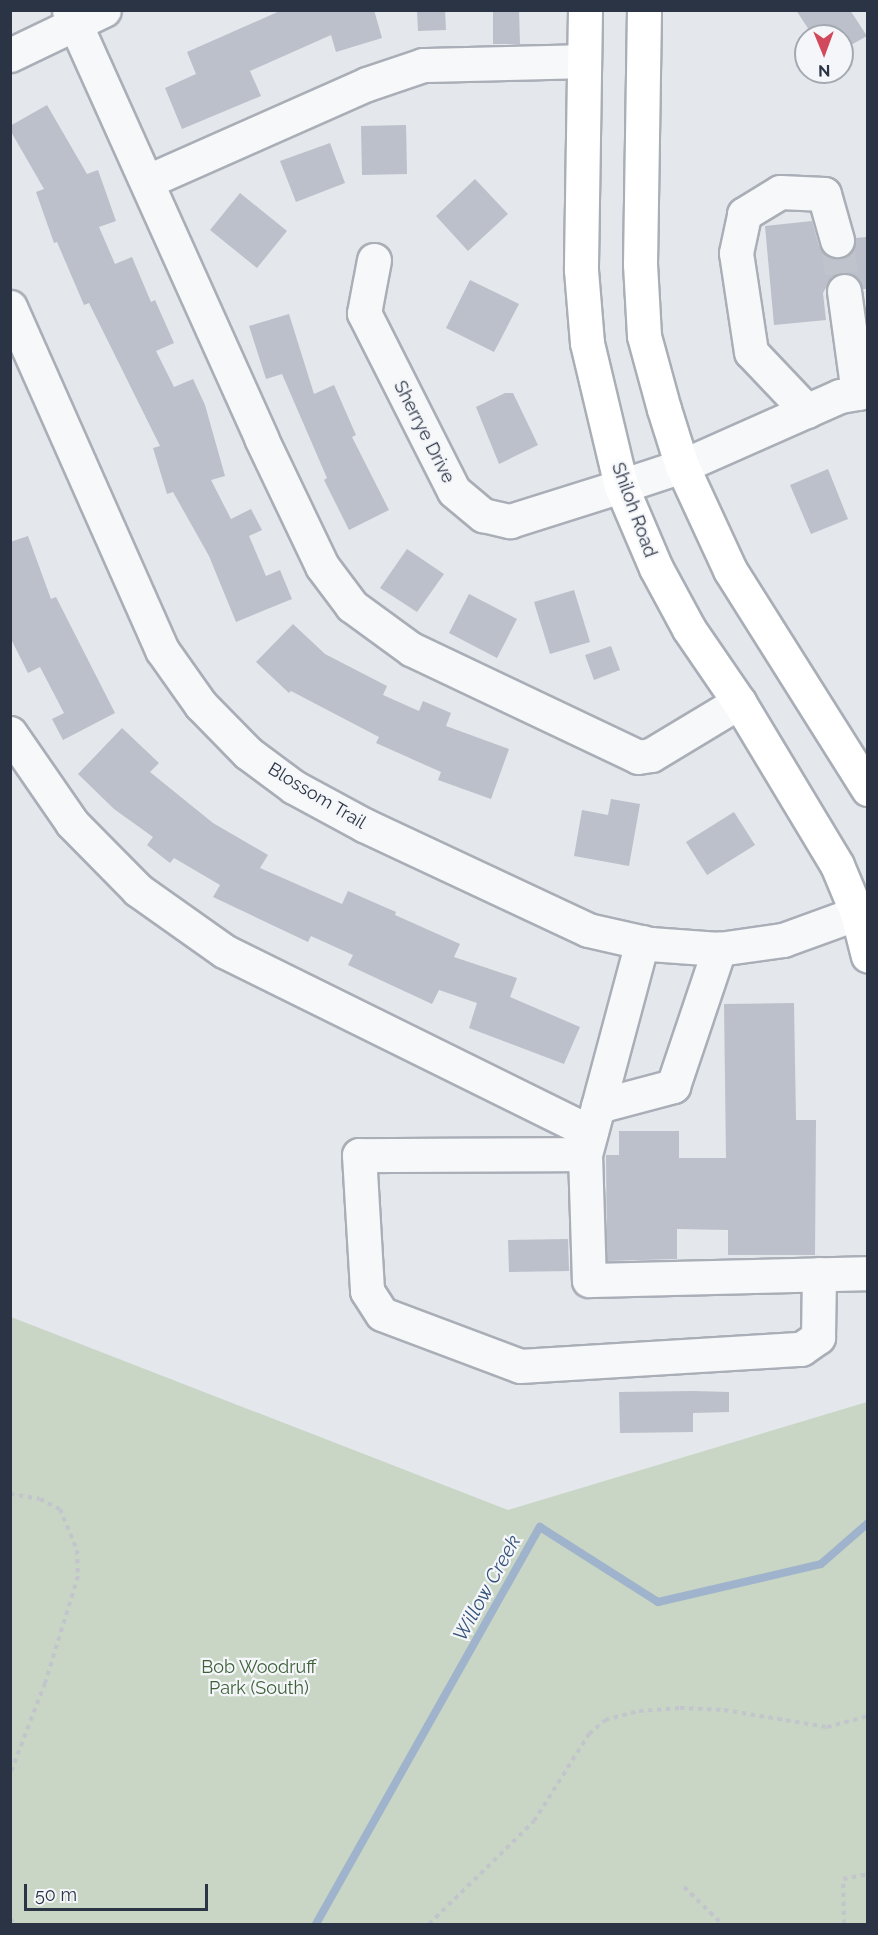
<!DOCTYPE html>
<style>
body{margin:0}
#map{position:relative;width:878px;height:1935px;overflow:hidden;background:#e4e7ec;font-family:Raleway,sans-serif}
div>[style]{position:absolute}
.green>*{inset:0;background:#c9d6c5}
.stream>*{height:8px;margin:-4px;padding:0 4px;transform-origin:4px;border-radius:4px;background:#9fb4cc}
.building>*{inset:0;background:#bbc0ca}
.minor-tunnel>*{height:33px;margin-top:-16.5px;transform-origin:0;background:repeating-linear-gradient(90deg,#bfc3cb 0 33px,transparent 0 49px)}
.path>*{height:4px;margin-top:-2px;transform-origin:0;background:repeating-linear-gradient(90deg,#c2c5cb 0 4.5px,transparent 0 9px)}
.roads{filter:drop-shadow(2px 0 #a9aeb7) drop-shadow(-2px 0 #a9aeb7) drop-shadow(0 2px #a9aeb7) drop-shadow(0 -2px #a9aeb7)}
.minor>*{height:33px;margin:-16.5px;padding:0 16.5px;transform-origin:16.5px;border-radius:16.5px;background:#f7f8fa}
.major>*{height:33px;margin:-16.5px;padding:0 16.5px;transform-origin:16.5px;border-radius:16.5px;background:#fff}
span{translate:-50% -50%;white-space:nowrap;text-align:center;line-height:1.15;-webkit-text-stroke:4.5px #f4f6f9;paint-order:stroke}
.street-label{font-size:18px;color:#2b3445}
.park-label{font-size:18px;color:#3f6138}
.water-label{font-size:20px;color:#34527a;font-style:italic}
.frame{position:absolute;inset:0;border:12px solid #2b3445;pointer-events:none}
.north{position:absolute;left:794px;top:24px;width:60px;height:60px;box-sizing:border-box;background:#f4f6f9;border:2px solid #a4a8b1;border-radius:50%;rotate:179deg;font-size:16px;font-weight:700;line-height:24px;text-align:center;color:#2b3445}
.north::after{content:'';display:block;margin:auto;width:21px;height:27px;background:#d1495b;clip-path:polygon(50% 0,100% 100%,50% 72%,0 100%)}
.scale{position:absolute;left:24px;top:1884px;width:184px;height:27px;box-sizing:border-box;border:3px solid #2b3445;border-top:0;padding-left:8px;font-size:18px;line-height:21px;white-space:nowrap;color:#2b3445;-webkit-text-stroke:4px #f4f6f9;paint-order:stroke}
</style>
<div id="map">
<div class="green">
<i style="clip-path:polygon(11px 1317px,508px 1510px,867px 1402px,867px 1924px,11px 1924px)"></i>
</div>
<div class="stream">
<i style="left:316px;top:1924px;width:456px;rotate:-60.6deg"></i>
<i style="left:540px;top:1527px;width:140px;rotate:32.4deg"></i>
<i style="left:658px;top:1602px;width:167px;rotate:-13.1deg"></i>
<i style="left:821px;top:1564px;width:62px;rotate:-41.1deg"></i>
</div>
<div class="building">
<i style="clip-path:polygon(282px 10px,374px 10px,382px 38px,336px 52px,331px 35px,250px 71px,261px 96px,182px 129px,165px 88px,196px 74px,187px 52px)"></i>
<i style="clip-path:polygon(417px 10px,445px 10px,446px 30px,418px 31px)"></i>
<i style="clip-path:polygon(493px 10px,519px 10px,520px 44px,493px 44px)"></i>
<i style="clip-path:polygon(796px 10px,850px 10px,867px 36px,842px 50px,842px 36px,813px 36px)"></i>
<i style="clip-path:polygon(47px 105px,87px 174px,98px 170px,116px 221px,99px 227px,115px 264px,132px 257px,151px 302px,155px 300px,174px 343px,156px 351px,174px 387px,193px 379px,205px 405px,225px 476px,211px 480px,231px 519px,251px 509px,262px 530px,249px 536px,266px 576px,280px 570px,292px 599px,236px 622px,209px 556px,173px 492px,167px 494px,153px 448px,160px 446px,89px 303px,84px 305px,57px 242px,54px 243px,36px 192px,44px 189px,10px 130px,10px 126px)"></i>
<i style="clip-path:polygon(406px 125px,407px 174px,362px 175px,361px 126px)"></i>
<i style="clip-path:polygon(330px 143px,345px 183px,296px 202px,280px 161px)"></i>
<i style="clip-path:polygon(475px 179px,508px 214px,468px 251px,436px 216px)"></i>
<i style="clip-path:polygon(240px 193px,287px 231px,257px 268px,210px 230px)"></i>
<i style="clip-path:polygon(812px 221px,819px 246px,832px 258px,843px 258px,851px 253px,855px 238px,867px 237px,867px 289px,863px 289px,852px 274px,841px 273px,832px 277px,823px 293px,826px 320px,774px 325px,765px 226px)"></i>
<i style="clip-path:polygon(470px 280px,519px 304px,494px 352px,446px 328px)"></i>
<i style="clip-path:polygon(289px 314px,314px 394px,334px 385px,356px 435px,352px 437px,389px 510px,349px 530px,324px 480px,327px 478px,282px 374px,266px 379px,249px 326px)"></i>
<i style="clip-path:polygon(505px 393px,513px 393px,538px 445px,499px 464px,476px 407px)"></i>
<i style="clip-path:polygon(828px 469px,848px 519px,811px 534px,790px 485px)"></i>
<i style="clip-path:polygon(28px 536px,51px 599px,56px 597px,115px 713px,63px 740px,52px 719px,64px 713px,40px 667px,28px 673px,10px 637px,10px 542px)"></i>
<i style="clip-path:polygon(407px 549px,444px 574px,417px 612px,380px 588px)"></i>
<i style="clip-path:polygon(574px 590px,590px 642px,550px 654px,534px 602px)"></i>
<i style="clip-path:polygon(469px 594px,517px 619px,497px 658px,449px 633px)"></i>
<i style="clip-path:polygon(293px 624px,325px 654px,387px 686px,383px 695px,419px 711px,423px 701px,451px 713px,446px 726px,509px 749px,491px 799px,438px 780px,441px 772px,376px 743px,379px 737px,291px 691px,289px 693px,256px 662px)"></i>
<i style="clip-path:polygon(611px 646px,620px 670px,594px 680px,585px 655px)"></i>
<i style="clip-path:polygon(122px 728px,159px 763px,150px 772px,213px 823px,268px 855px,260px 868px,342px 904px,348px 891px,396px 912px,395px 915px,460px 944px,454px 957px,517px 978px,510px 997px,580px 1027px,564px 1064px,469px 1028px,477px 1003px,439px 990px,432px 1004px,348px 965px,353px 955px,311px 936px,308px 942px,213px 897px,220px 885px,174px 858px,170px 863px,147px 845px,153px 837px,114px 809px,78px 774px)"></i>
<i style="clip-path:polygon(611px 799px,640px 804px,629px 866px,574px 856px,582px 810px,608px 815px)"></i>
<i style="clip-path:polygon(734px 812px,755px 845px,707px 875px,686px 842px)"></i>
<i style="clip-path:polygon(794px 1003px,796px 1120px,816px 1120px,815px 1255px,728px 1255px,728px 1230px,677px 1229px,677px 1259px,607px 1261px,606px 1155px,619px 1155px,619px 1131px,679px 1131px,679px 1158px,726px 1158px,724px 1004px)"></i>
<i style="clip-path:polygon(568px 1239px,569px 1271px,509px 1272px,508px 1240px)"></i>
<i style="clip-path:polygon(693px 1391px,729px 1392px,729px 1412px,693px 1413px,693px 1432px,620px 1433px,619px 1392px)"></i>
</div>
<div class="minor-tunnel">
<i style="left:837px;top:240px;width:51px;rotate:82.2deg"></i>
</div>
<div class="path">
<i style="left:10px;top:1494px;width:30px;rotate:9deg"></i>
<i style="left:40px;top:1499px;width:22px;rotate:27deg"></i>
<i style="left:60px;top:1509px;width:44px;rotate:67.5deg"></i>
<i style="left:77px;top:1550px;width:26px;rotate:88deg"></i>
<i style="left:78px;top:1576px;width:112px;rotate:107.1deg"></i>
<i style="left:45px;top:1683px;width:97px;rotate:111deg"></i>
<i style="left:684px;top:1887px;width:53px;rotate:44.2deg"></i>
<i style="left:10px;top:1919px;width:8px;rotate:40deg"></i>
<i style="left:429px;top:1924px;width:147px;rotate:-44.4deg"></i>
<i style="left:534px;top:1821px;width:103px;rotate:-57.7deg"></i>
<i style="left:589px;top:1734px;width:21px;rotate:-41deg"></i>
<i style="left:605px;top:1720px;width:35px;rotate:-15deg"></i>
<i style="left:639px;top:1711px;width:41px;rotate:-4.2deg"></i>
<i style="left:680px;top:1708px;width:44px;rotate:2.6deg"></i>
<i style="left:724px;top:1710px;width:104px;rotate:9.4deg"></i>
<i style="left:827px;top:1727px;width:42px;rotate:-15deg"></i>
<i style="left:844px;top:1924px;width:45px;rotate:-91.3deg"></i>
<i style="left:843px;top:1879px;width:25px;rotate:-11deg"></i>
</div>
<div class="roads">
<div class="minor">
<i style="left:69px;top:10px;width:469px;rotate:65.8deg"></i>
<i style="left:261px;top:438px;width:142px;rotate:64.5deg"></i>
<i style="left:322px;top:566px;width:50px;rotate:53.1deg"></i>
<i style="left:352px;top:606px;width:73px;rotate:36.1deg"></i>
<i style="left:411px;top:649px;width:251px;rotate:25.4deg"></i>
<i style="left:638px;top:757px;width:13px;rotate:-9deg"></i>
<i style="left:651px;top:755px;width:103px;rotate:-31.1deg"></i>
<i style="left:10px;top:55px;width:104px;rotate:-25.6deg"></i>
<i style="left:148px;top:181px;width:240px;rotate:-23.9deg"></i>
<i style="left:367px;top:84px;width:59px;rotate:-18.7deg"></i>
<i style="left:423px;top:65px;width:159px;rotate:-1.4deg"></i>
<i style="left:374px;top:260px;width:54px;rotate:100.7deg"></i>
<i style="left:364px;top:313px;width:199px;rotate:63.2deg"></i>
<i style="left:454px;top:491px;width:38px;rotate:40deg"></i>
<i style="left:483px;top:515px;width:28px;rotate:13deg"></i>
<i style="left:510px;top:521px;width:116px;rotate:-17.5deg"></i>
<i style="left:621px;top:486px;width:64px;rotate:-18.2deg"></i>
<i style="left:682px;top:466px;width:173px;rotate:-23.9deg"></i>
<i style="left:840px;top:396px;width:28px;rotate:-10deg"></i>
<i style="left:844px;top:291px;width:103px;rotate:82.2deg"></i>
<i style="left:10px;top:307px;width:375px;rotate:66.1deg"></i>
<i style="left:162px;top:650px;width:67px;rotate:54.7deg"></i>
<i style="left:201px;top:705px;width:67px;rotate:45.6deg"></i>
<i style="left:248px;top:753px;width:57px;rotate:36.5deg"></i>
<i style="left:294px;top:787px;width:80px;rotate:28.5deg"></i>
<i style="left:364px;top:825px;width:247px;rotate:25.1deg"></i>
<i style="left:588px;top:930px;width:64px;rotate:12.7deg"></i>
<i style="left:650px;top:944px;width:69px;rotate:4.1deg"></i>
<i style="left:719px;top:949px;width:65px;rotate:-8deg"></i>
<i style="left:783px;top:940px;width:90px;rotate:-20deg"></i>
<i style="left:807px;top:411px;width:81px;rotate:-133.5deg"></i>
<i style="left:751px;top:352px;width:100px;rotate:-98.6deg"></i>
<i style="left:736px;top:253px;width:40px;rotate:-78deg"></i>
<i style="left:744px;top:214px;width:42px;rotate:-31.4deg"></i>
<i style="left:780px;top:192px;width:44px;rotate:2.6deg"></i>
<i style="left:824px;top:194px;width:48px;rotate:74.2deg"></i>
<i style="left:10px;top:733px;width:109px;rotate:55.4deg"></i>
<i style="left:72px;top:823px;width:94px;rotate:45.4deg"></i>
<i style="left:138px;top:890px;width:105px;rotate:35.3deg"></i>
<i style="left:224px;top:951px;width:409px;rotate:26.3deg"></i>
<i style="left:642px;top:942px;width:220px;rotate:105deg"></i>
<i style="left:585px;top:1154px;width:126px;rotate:88.2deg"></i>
<i style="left:589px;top:1280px;width:279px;rotate:-1.4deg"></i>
<i style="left:598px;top:1106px;width:78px;rotate:-14.9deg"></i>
<i style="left:673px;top:1086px;width:145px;rotate:-71.4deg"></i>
<i style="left:585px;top:1154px;width:226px;rotate:179.7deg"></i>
<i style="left:359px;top:1155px;width:136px;rotate:86.6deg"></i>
<i style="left:367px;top:1291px;width:27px;rotate:57deg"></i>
<i style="left:382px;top:1314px;width:147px;rotate:20.6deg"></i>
<i style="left:520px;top:1366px;width:282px;rotate:-3.5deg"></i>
<i style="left:801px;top:1349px;width:21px;rotate:-35deg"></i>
<i style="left:818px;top:1337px;width:63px;rotate:-89.1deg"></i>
</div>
<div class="major">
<i style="left:585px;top:10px;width:260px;rotate:90.9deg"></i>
<i style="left:581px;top:270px;width:73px;rotate:85.3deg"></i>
<i style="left:587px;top:343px;width:147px;rotate:76.6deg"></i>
<i style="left:621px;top:486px;width:89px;rotate:66.9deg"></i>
<i style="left:656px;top:568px;width:69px;rotate:61.6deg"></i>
<i style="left:689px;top:629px;width:88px;rotate:55.6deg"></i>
<i style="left:739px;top:702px;width:190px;rotate:59deg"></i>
<i style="left:837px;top:865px;width:52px;rotate:67.4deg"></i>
<i style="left:857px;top:913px;width:44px;rotate:75.7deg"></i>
<i style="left:644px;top:10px;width:254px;rotate:90.9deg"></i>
<i style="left:640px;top:264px;width:72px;rotate:86.8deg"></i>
<i style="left:644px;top:336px;width:76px;rotate:74.7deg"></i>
<i style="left:664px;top:409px;width:60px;rotate:72.5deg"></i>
<i style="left:682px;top:466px;width:115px;rotate:65.2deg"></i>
<i style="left:730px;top:570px;width:259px;rotate:57.8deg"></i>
</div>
</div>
<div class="street-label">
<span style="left:424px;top:432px;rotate:63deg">Sherrye Drive</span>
<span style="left:634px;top:510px;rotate:70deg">Shiloh Road</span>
<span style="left:317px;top:796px;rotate:31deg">Blossom Trail</span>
</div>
<div class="park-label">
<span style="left:259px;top:1678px">Bob Woodruff<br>Park (South)</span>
</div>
<div class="water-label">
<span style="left:487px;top:1588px;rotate:-61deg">Willow Creek</span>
</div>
<div class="frame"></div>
<div class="north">N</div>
<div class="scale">50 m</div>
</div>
